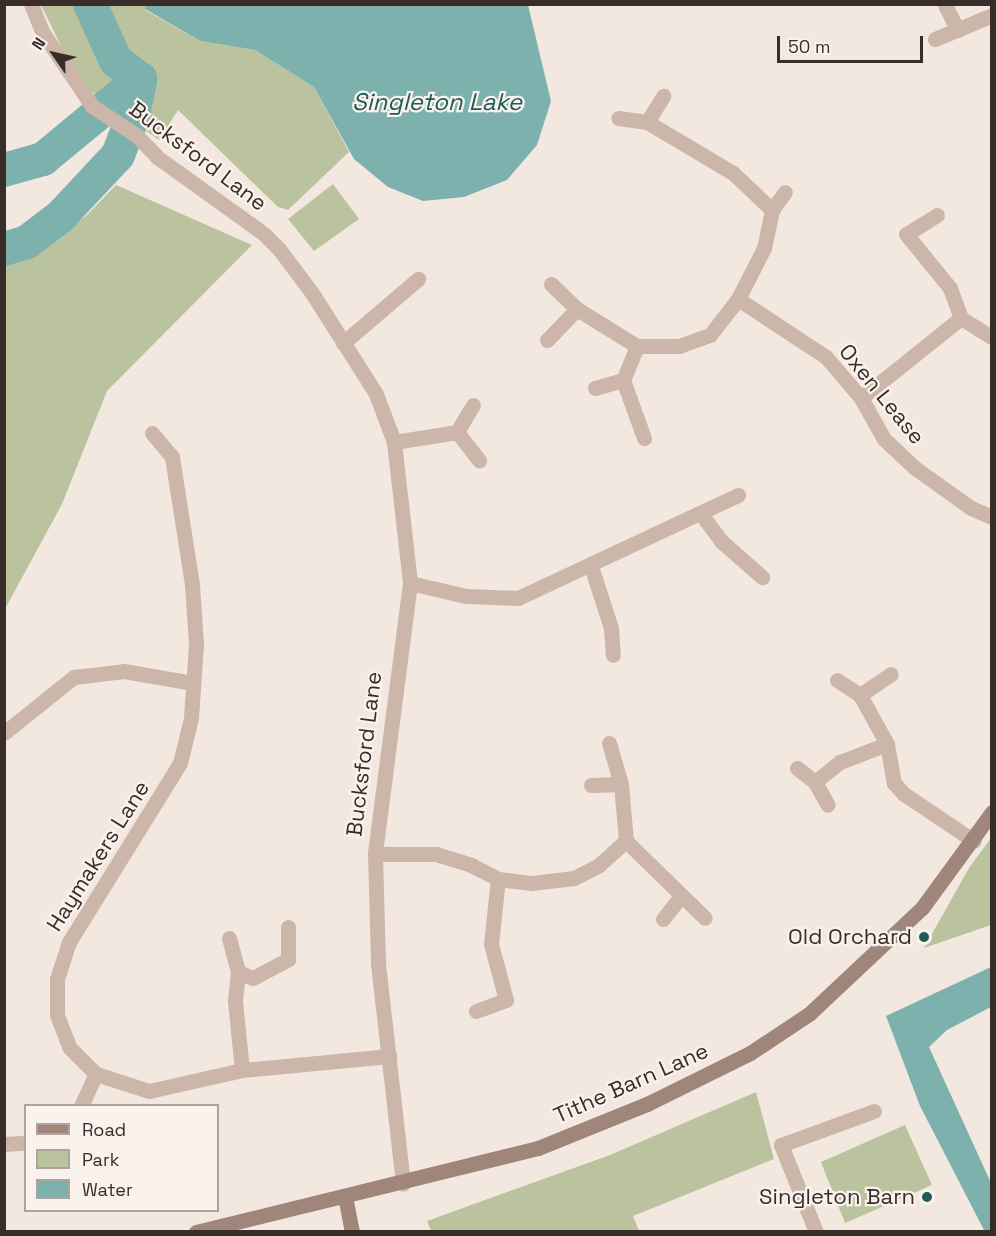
<!DOCTYPE html>
<style>
body{margin:0}
#map{position:relative;width:996px;height:1236px;overflow:hidden;background:#f3e8df;font-family:"Space Grotesk",sans-serif}
div>[style]{position:absolute}
.green>*{inset:0;background:#bac39e}
.water>*{inset:0;background:#7db1ae}
.river>*{height:34px;margin:-17px;padding:0 17px;transform-origin:17px;border-radius:17px;background:#7db1ae}
.street>*{height:15px;margin:-7.5px;padding:0 7.5px;transform-origin:7.5px;border-radius:7.5px;background:#ccb6aa}
.secondary>*{height:15px;margin:-7.5px;padding:0 7.5px;transform-origin:7.5px;border-radius:7.5px;background:#a0857b}
.dots>*{width:16px;height:16px;translate:-50% -50%;box-sizing:border-box;border:3px solid #faf2ec;border-radius:50%}
span{translate:-50% -50%;white-space:nowrap;text-align:center;line-height:1.15;-webkit-text-stroke:4.5px #faf2ec;paint-order:stroke}
.street-label{font-size:22px;color:#392d2a}
.poi-label{font-size:22px;color:#392d2a}
.right{translate:-100% -50%;text-align:right}
.water-label{font-size:24px;color:#1e5c5a;font-style:italic}
.frame{position:absolute;inset:0;border:6px solid #392d2a;pointer-events:none}
.legend{position:absolute;left:24px;top:1104px;width:195px;height:108px;box-sizing:border-box;background:#faf2ec;border:2px solid #ada39e;margin:0;padding:8px 10px;list-style:none;font-size:18px;color:#392d2a}
.legend li{display:flex;align-items:center;gap:12px;height:30px}
.legend b{width:30px;border:2px solid #ada39e}
.north{position:absolute;left:24px;top:24px;width:60px;height:60px;-webkit-text-stroke:4px #faf2ec;paint-order:stroke;rotate:304deg;font-size:16px;font-weight:700;line-height:24px;text-align:center;color:#392d2a}
.north::after{content:'';display:block;margin:auto;width:21px;height:27px;background:#392d2a;clip-path:polygon(50% 0,100% 100%,50% 72%,0 100%)}
.scale{position:absolute;left:777px;top:36px;width:146px;height:27px;box-sizing:border-box;border:3px solid #392d2a;border-top:0;padding-left:8px;font-size:18px;line-height:21px;white-space:nowrap;color:#392d2a;-webkit-text-stroke:4px #faf2ec;paint-order:stroke}
</style>
<div id="map">
<div class="green">
<i style="clip-path:polygon(41px 5px,145px 5px,145px 10px,200px 41px,255px 50px,314px 87px,349px 152px,288px 210px,278px 207px,178px 110px,159px 140px,79px 83px)"></i>
<i style="clip-path:polygon(333px 184px,359px 219px,314px 251px,288px 219px)"></i>
<i style="clip-path:polygon(116px 185px,252px 245px,107px 391px,62px 504px,5px 609px,5px 265px,37px 255px,87px 215px)"></i>
<i style="clip-path:polygon(991px 838px,991px 925px,924px 948px,969px 868px)"></i>
<i style="clip-path:polygon(756px 1092px,774px 1159px,633px 1216px,639px 1231px,431px 1231px,427px 1221px,610px 1155px)"></i>
<i style="clip-path:polygon(905px 1125px,932px 1185px,845px 1223px,821px 1162px)"></i>
</div>
<div class="water">
<i style="clip-path:polygon(145px 5px,528px 5px,551px 101px,537px 145px,507px 180px,464px 197px,423px 201px,388px 187px,354px 159px,314px 87px,255px 50px,200px 41px,145px 9px)"></i>
<i style="clip-path:polygon(991px 967px,991px 1007px,947px 1030px,929px 1047px,991px 1183px,991px 1231px,985px 1232px,920px 1106px,886px 1016px)"></i>
</div>
<div class="river">
<i style="left:4px;top:170px;width:41px;rotate:-15.8deg"></i>
<i style="left:43px;top:159px;width:126px;rotate:-39.5deg"></i>
<i style="left:4px;top:249px;width:24px;rotate:-17deg"></i>
<i style="left:27px;top:242px;width:43px;rotate:-37.4deg"></i>
<i style="left:61px;top:216px;width:83px;rotate:-46.9deg"></i>
<i style="left:118px;top:155px;width:42px;rotate:-69deg"></i>
<i style="left:133px;top:116px;width:38px;rotate:-79deg"></i>
<i style="left:140px;top:79px;width:30px;rotate:-143deg"></i>
<i style="left:116px;top:61px;width:63px;rotate:-114.5deg"></i>
</div>
<div class="street">
<i style="left:31px;top:4px;width:31px;rotate:68deg"></i>
<i style="left:43px;top:33px;width:88px;rotate:56.1deg"></i>
<i style="left:92px;top:106px;width:53px;rotate:33.4deg"></i>
<i style="left:136px;top:135px;width:30px;rotate:46deg"></i>
<i style="left:157px;top:157px;width:132px;rotate:35.7deg"></i>
<i style="left:264px;top:234px;width:21px;rotate:45deg"></i>
<i style="left:279px;top:249px;width:55px;rotate:53.1deg"></i>
<i style="left:312px;top:293px;width:120px;rotate:57.6deg"></i>
<i style="left:376px;top:394px;width:51px;rotate:69.4deg"></i>
<i style="left:394px;top:442px;width:142px;rotate:83.5deg"></i>
<i style="left:410px;top:583px;width:273px;rotate:97.4deg"></i>
<i style="left:375px;top:854px;width:110px;rotate:88.4deg"></i>
<i style="left:378px;top:964px;width:221px;rotate:83.5deg"></i>
<i style="left:945px;top:5px;width:28px;rotate:63deg"></i>
<i style="left:935px;top:39px;width:62px;rotate:-22.8deg"></i>
<i style="left:647px;top:122px;width:31px;rotate:-58deg"></i>
<i style="left:772px;top:210px;width:22px;rotate:-54deg"></i>
<i style="left:937px;top:215px;width:36px;rotate:148deg"></i>
<i style="left:906px;top:234px;width:70px;rotate:50.8deg"></i>
<i style="left:950px;top:288px;width:32px;rotate:70deg"></i>
<i style="left:961px;top:318px;width:36px;rotate:32deg"></i>
<i style="left:551px;top:284px;width:36px;rotate:44deg"></i>
<i style="left:577px;top:309px;width:70px;rotate:31.7deg"></i>
<i style="left:637px;top:346px;width:42px"></i>
<i style="left:679px;top:346px;width:33px;rotate:-20deg"></i>
<i style="left:710px;top:335px;width:46px;rotate:-52.1deg"></i>
<i style="left:738px;top:299px;width:57px;rotate:-63deg"></i>
<i style="left:764px;top:248px;width:39px;rotate:-78deg"></i>
<i style="left:772px;top:210px;width:54px;rotate:-136.5deg"></i>
<i style="left:733px;top:173px;width:100px;rotate:-149.3deg"></i>
<i style="left:647px;top:122px;width:29px;rotate:-172deg"></i>
<i style="left:738px;top:299px;width:105px;rotate:33.4deg"></i>
<i style="left:826px;top:357px;width:54px;rotate:49.5deg"></i>
<i style="left:861px;top:398px;width:47px;rotate:60.7deg"></i>
<i style="left:884px;top:439px;width:42px;rotate:43.1deg"></i>
<i style="left:915px;top:468px;width:69px;rotate:35.5deg"></i>
<i style="left:971px;top:508px;width:23px;rotate:23deg"></i>
<i style="left:547px;top:340px;width:43px;rotate:-45.9deg"></i>
<i style="left:343px;top:343px;width:99px;rotate:-40.5deg"></i>
<i style="left:637px;top:346px;width:37px;rotate:112deg"></i>
<i style="left:623px;top:380px;width:62px;rotate:70.1deg"></i>
<i style="left:595px;top:388px;width:29px;rotate:-16deg"></i>
<i style="left:861px;top:398px;width:128px;rotate:-38.7deg"></i>
<i style="left:473px;top:405px;width:31px;rotate:121deg"></i>
<i style="left:457px;top:432px;width:36px;rotate:52deg"></i>
<i style="left:152px;top:433px;width:31px;rotate:50deg"></i>
<i style="left:172px;top:457px;width:130px;rotate:81.1deg"></i>
<i style="left:192px;top:585px;width:59px;rotate:86.1deg"></i>
<i style="left:196px;top:644px;width:74px;rotate:93.9deg"></i>
<i style="left:191px;top:718px;width:46px;rotate:103.7deg"></i>
<i style="left:180px;top:763px;width:211px;rotate:121.8deg"></i>
<i style="left:69px;top:942px;width:39px;rotate:108deg"></i>
<i style="left:57px;top:979px;width:36px;rotate:90deg"></i>
<i style="left:57px;top:1015px;width:34px;rotate:69deg"></i>
<i style="left:69px;top:1047px;width:38px;rotate:45deg"></i>
<i style="left:96px;top:1074px;width:56px;rotate:17.8deg"></i>
<i style="left:149px;top:1091px;width:95px;rotate:-12.7deg"></i>
<i style="left:242px;top:1070px;width:148px;rotate:-5.4deg"></i>
<i style="left:394px;top:442px;width:64px;rotate:-9deg"></i>
<i style="left:701px;top:514px;width:34px;rotate:53deg"></i>
<i style="left:721px;top:541px;width:55px;rotate:41.3deg"></i>
<i style="left:591px;top:566px;width:65px;rotate:72.1deg"></i>
<i style="left:611px;top:628px;width:27px;rotate:86deg"></i>
<i style="left:410px;top:583px;width:57px;rotate:13.1deg"></i>
<i style="left:466px;top:596px;width:52px;rotate:2.2deg"></i>
<i style="left:518px;top:598px;width:243px;rotate:-25.1deg"></i>
<i style="left:837px;top:680px;width:27px;rotate:33deg"></i>
<i style="left:860px;top:695px;width:56px;rotate:61.1deg"></i>
<i style="left:887px;top:744px;width:40px;rotate:80deg"></i>
<i style="left:894px;top:783px;width:15px;rotate:48deg"></i>
<i style="left:904px;top:794px;width:84px;rotate:33.9deg"></i>
<i style="left:860px;top:695px;width:37px;rotate:-34deg"></i>
<i style="left:4px;top:733px;width:90px;rotate:-38.7deg"></i>
<i style="left:74px;top:677px;width:50px;rotate:-6.8deg"></i>
<i style="left:124px;top:671px;width:69px;rotate:10deg"></i>
<i style="left:609px;top:743px;width:43px;rotate:73.7deg"></i>
<i style="left:621px;top:784px;width:57px;rotate:85deg"></i>
<i style="left:626px;top:841px;width:110px;rotate:44.3deg"></i>
<i style="left:797px;top:768px;width:23px;rotate:38deg"></i>
<i style="left:815px;top:782px;width:26px;rotate:61deg"></i>
<i style="left:815px;top:782px;width:32px;rotate:-39deg"></i>
<i style="left:840px;top:762px;width:50px;rotate:-21deg"></i>
<i style="left:591px;top:785px;width:30px;rotate:-2deg"></i>
<i style="left:375px;top:854px;width:61px"></i>
<i style="left:436px;top:854px;width:37px;rotate:17deg"></i>
<i style="left:471px;top:865px;width:30px;rotate:27deg"></i>
<i style="left:498px;top:879px;width:34px;rotate:7deg"></i>
<i style="left:532px;top:883px;width:42px;rotate:-6.8deg"></i>
<i style="left:574px;top:878px;width:28px;rotate:-27deg"></i>
<i style="left:599px;top:865px;width:36px;rotate:-42deg"></i>
<i style="left:663px;top:919px;width:29px;rotate:-52deg"></i>
<i style="left:229px;top:938px;width:35px;rotate:75deg"></i>
<i style="left:238px;top:972px;width:29px;rotate:96deg"></i>
<i style="left:235px;top:1001px;width:69px;rotate:84.2deg"></i>
<i style="left:238px;top:972px;width:16px;rotate:22deg"></i>
<i style="left:253px;top:978px;width:40px;rotate:-28deg"></i>
<i style="left:288px;top:959px;width:32px;rotate:-90deg"></i>
<i style="left:476px;top:1011px;width:32px;rotate:-20deg"></i>
<i style="left:506px;top:1000px;width:58px;rotate:-105deg"></i>
<i style="left:491px;top:944px;width:65px;rotate:-83.9deg"></i>
<i style="left:81px;top:1106px;width:35px;rotate:-65deg"></i>
<i style="left:4px;top:1144px;width:22px;rotate:-3deg"></i>
<i style="left:816px;top:1232px;width:94px;rotate:-111.9deg"></i>
<i style="left:781px;top:1145px;width:99px;rotate:-20.1deg"></i>
</div>
<div class="secondary">
<i style="left:345px;top:1196px;width:37px;rotate:79deg"></i>
<i style="left:196px;top:1232px;width:352px;rotate:-13.8deg"></i>
<i style="left:538px;top:1148px;width:118px;rotate:-22deg"></i>
<i style="left:647px;top:1104px;width:115px;rotate:-26.3deg"></i>
<i style="left:750px;top:1053px;width:71px;rotate:-33.5deg"></i>
<i style="left:809px;top:1014px;width:155px;rotate:-43.2deg"></i>
<i style="left:922px;top:908px;width:119px;rotate:-53.9deg"></i>
</div>
<div class="dots">
<i style="left:924px;top:937px;background:#1e5c5a"></i>
<i style="left:927px;top:1197px;background:#1e5c5a"></i>
</div>
<div class="street-label">
<span style="left:198px;top:156px;rotate:37deg">Bucksford Lane</span>
<span style="left:882px;top:394px;rotate:51deg">Oxen Lease</span>
<span style="left:364px;top:754px;rotate:-83deg">Bucksford Lane</span>
<span style="left:98px;top:856px;rotate:-58deg">Haymakers Lane</span>
<span style="left:631px;top:1083px;rotate:-24deg">Tithe Barn Lane</span>
</div>
<div class="poi-label">
<span class="right" style="left:912px;top:937px">Old Orchard</span>
<span class="right" style="left:915px;top:1197px">Singleton Barn</span>
</div>
<div class="water-label">
<span style="left:437px;top:102px">Singleton Lake</span>
</div>
<div class="frame"></div>
<ul class="legend">
<li><b style="height:8px;background:#a0857b"></b>Road</li>
<li><b style="height:16px;background:#bac39e"></b>Park</li>
<li><b style="height:16px;background:#7db1ae"></b>Water</li>
</ul>
<div class="north">N</div>
<div class="scale">50 m</div>
</div>
